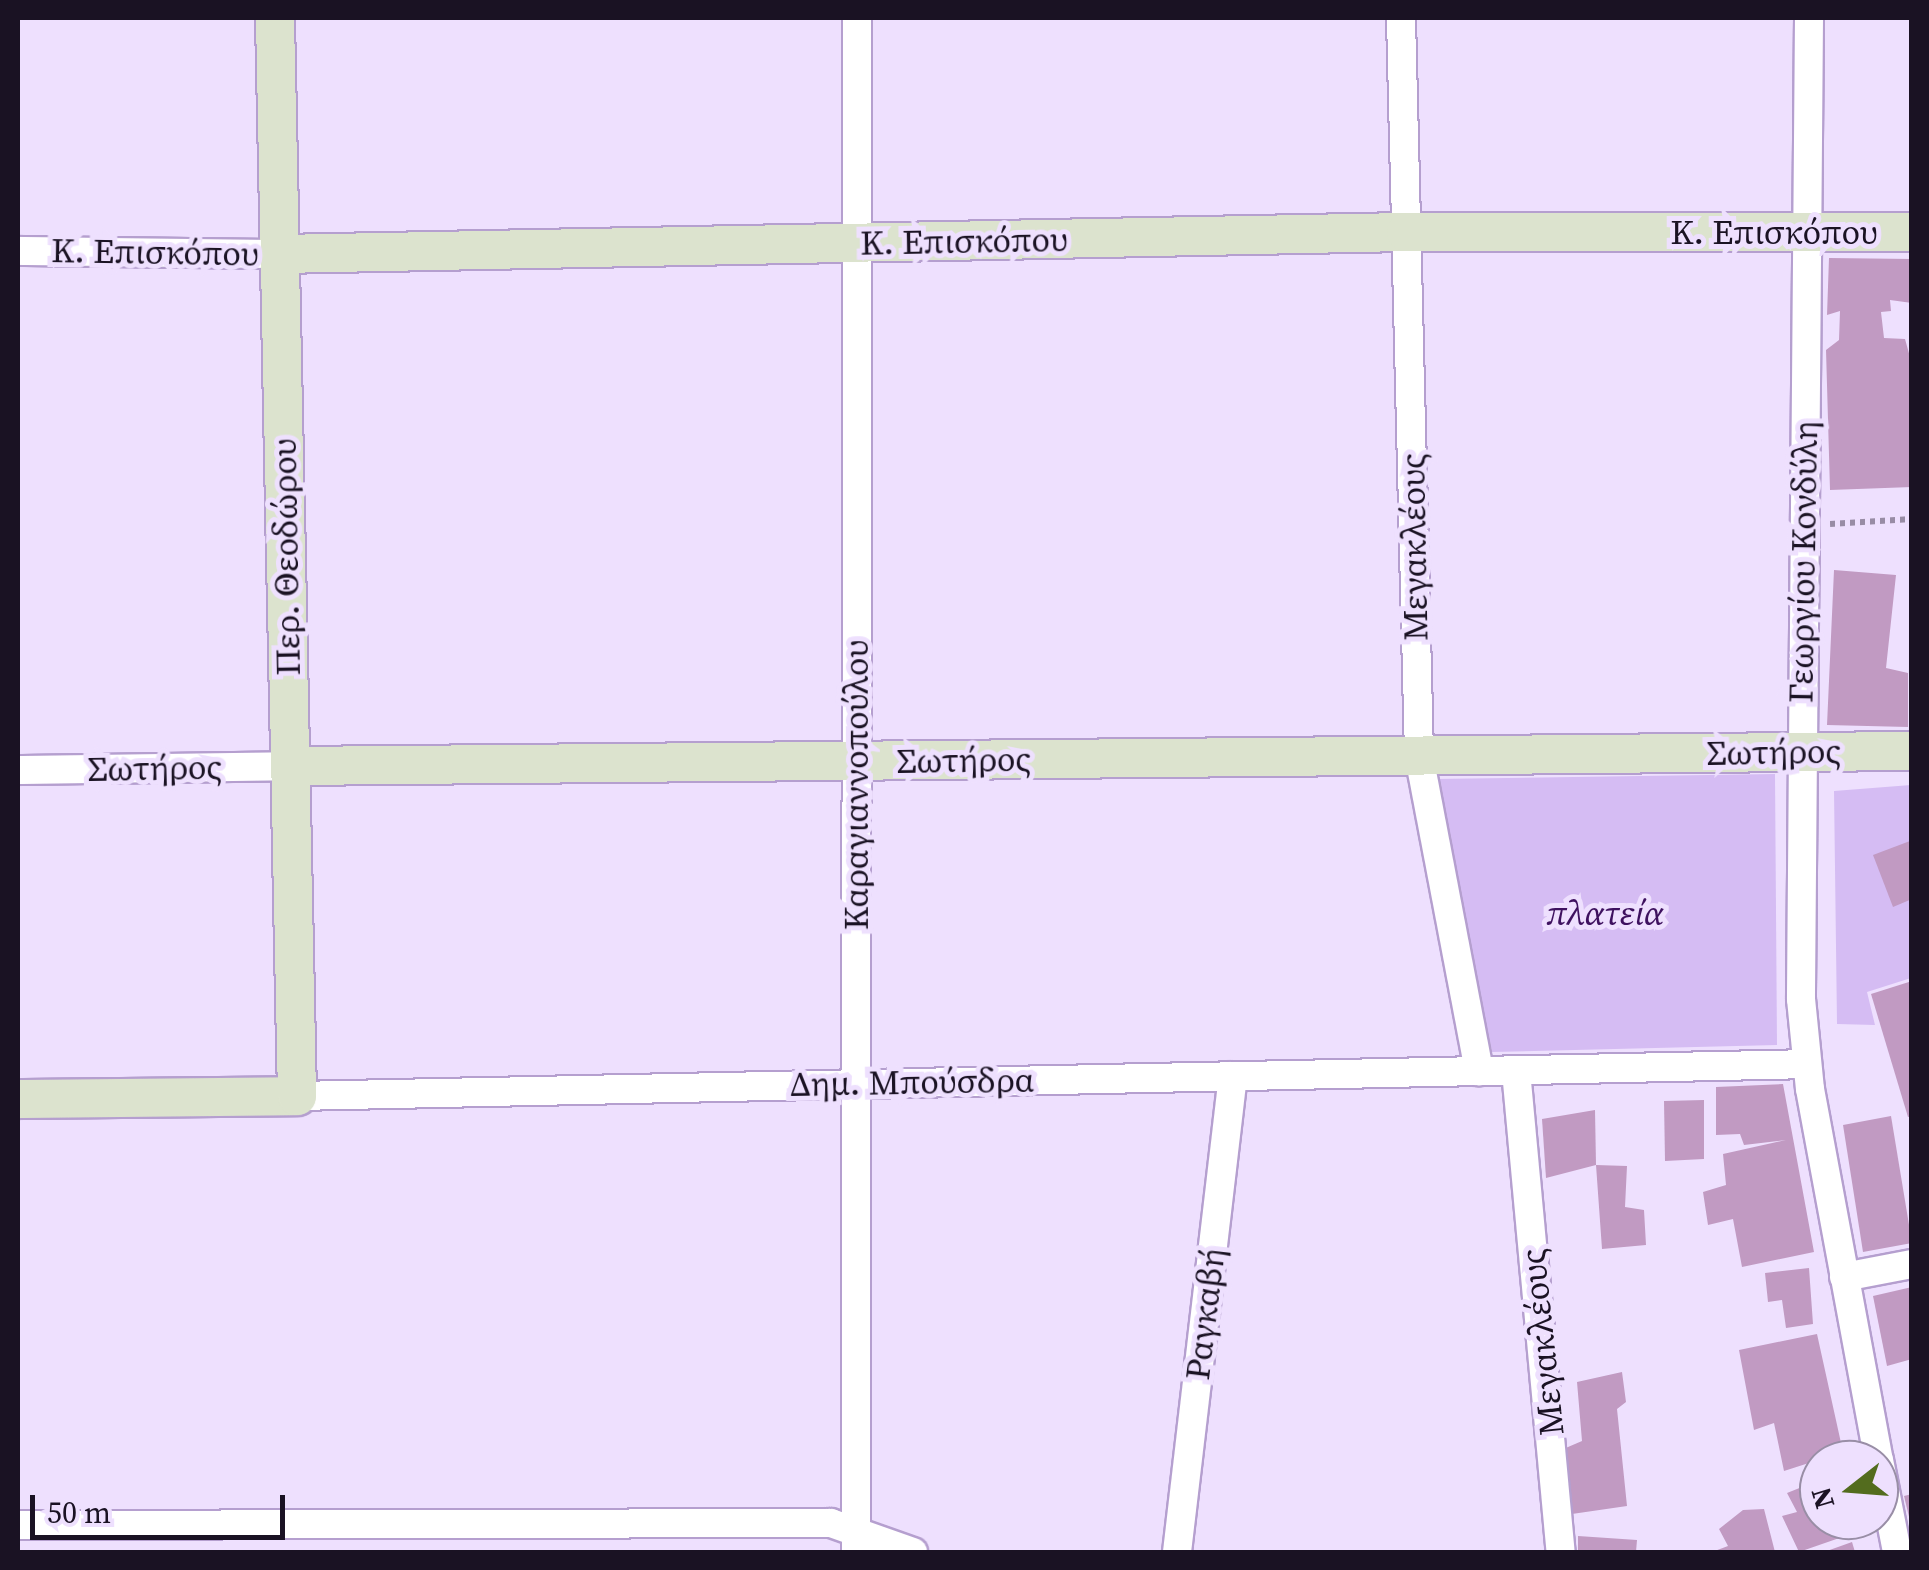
<!DOCTYPE html>
<meta charset="utf-8">
<style>
body{margin:0}
#map{position:relative;width:1929px;height:1570px;overflow:hidden;background:#eee0fe;font-family:"Source Serif 4",serif}
div>[style]{position:absolute}
.green>*{inset:0;background:#d5bcf3}
.building>*{inset:0;background:#c19ac2}
.path>*{height:6px;margin-top:-3px;transform-origin:0;background:repeating-linear-gradient(90deg,#988ca5 0 5px,transparent 0 10px)}
.roads{filter:drop-shadow(2px 0 #b59fcf) drop-shadow(-2px 0 #b59fcf) drop-shadow(0 2px #b59fcf) drop-shadow(0 -2px #b59fcf)}
.street>*{height:28px;margin:-14px;padding:0 14px;transform-origin:14px;border-radius:14px;background:#fff}
.secondary>*{height:38px;margin:-19px;padding:0 19px;transform-origin:19px;border-radius:19px;background:#dce3ce}
span{translate:-50% -50%;white-space:nowrap;text-align:center;line-height:1.15;-webkit-text-stroke:10px #eee0fe;paint-order:stroke}
.street-label{font-size:35px;color:#1a1223}
.park-label{font-size:35px;color:#3e115f;font-style:italic}
.frame{position:absolute;inset:0;border:20px solid #1a1223;pointer-events:none}
.north{position:absolute;left:1799px;top:1440px;width:100px;height:100px;box-sizing:border-box;background:#eee0fe;border:2px solid #998ea6;border-radius:50%;rotate:253deg;font-size:28px;font-weight:700;line-height:40px;text-align:center;color:#1a1223}
.north::after{content:'';display:block;margin:auto;width:35px;height:45px;background:#536c1e;clip-path:polygon(50% 0,100% 100%,50% 72%,0 100%)}
.scale{position:absolute;left:30px;top:1495px;width:255px;height:45px;box-sizing:border-box;border:5px solid #1a1223;border-top:0;padding-left:12px;font-size:30px;line-height:35px;white-space:nowrap;color:#1a1223;-webkit-text-stroke:8px #eee0fe;paint-order:stroke}
</style>
<div id="map">
<div class="green">
<i style="clip-path:polygon(1775px 774px,1777px 1045px,1492px 1052px,1434px 779px)"></i>
<i style="clip-path:polygon(1911px 785px,1911px 978px,1867px 992px,1875px 1025px,1837px 1024px,1834px 791px)"></i>
</div>
<div class="building">
<i style="clip-path:polygon(1829px 258px,1912px 259px,1912px 303px,1890px 300px,1891px 311px,1881px 312px,1884px 338px,1905px 339px,1910px 357px,1912px 487px,1830px 490px,1826px 350px,1839px 340px,1840px 311px,1827px 315px)"></i>
<i style="clip-path:polygon(1834px 570px,1896px 575px,1886px 668px,1908px 673px,1908px 727px,1827px 725px)"></i>
<i style="clip-path:polygon(1910px 841px,1912px 899px,1893px 907px,1873px 855px)"></i>
<i style="clip-path:polygon(1912px 981px,1912px 1116px,1908px 1117px,1871px 994px)"></i>
<i style="clip-path:polygon(1783px 1084px,1814px 1252px,1742px 1267px,1733px 1219px,1708px 1225px,1703px 1192px,1726px 1185px,1723px 1154px,1786px 1140px,1744px 1145px,1740px 1134px,1716px 1135px,1716px 1087px)"></i>
<i style="clip-path:polygon(1704px 1100px,1704px 1159px,1665px 1161px,1664px 1101px)"></i>
<i style="clip-path:polygon(1595px 1110px,1596px 1165px,1546px 1178px,1542px 1119px)"></i>
<i style="clip-path:polygon(1891px 1116px,1912px 1243px,1863px 1252px,1843px 1125px)"></i>
<i style="clip-path:polygon(1596px 1165px,1627px 1166px,1625px 1207px,1644px 1210px,1646px 1245px,1602px 1249px)"></i>
<i style="clip-path:polygon(1809px 1268px,1813px 1324px,1786px 1328px,1782px 1300px,1768px 1302px,1765px 1273px)"></i>
<i style="clip-path:polygon(1912px 1287px,1912px 1359px,1887px 1366px,1873px 1296px)"></i>
<i style="clip-path:polygon(1817px 1334px,1843px 1452px,1784px 1471px,1774px 1423px,1754px 1430px,1739px 1350px)"></i>
<i style="clip-path:polygon(1622px 1372px,1626px 1402px,1617px 1409px,1627px 1506px,1565px 1515px,1561px 1450px,1582px 1441px,1577px 1382px)"></i>
<i style="clip-path:polygon(1817px 1481px,1819px 1520px,1845px 1520px,1848px 1535px,1799px 1552px,1782px 1516px,1797px 1512px,1787px 1493px)"></i>
<i style="clip-path:polygon(1912px 1494px,1912px 1521px,1910px 1521px,1904px 1496px)"></i>
<i style="clip-path:polygon(1764px 1509px,1775px 1552px,1712px 1552px,1728px 1546px,1719px 1529px,1743px 1510px)"></i>
<i style="clip-path:polygon(1578px 1536px,1637px 1540px,1636px 1552px,1578px 1552px)"></i>
<i style="clip-path:polygon(1852px 1542px,1855px 1552px,1824px 1552px)"></i>
</div>
<div class="path">
<i style="left:1830px;top:524px;width:82px;rotate:-3.5deg"></i>
</div>
<div class="roads">
<div class="street">
<i style="left:1401px;top:18px;width:738px;rotate:88.6deg"></i>
<i style="left:1419px;top:756px;width:321px;rotate:79.2deg"></i>
<i style="left:1809px;top:18px;width:981px;rotate:90.47deg"></i>
<i style="left:1801px;top:999px;width:90px;rotate:84.3deg"></i>
<i style="left:1810px;top:1089px;width:377px;rotate:79.5deg"></i>
<i style="left:18px;top:251px;width:262px;rotate:0.7deg"></i>
<i style="left:18px;top:770px;width:272px;rotate:-0.8deg"></i>
<i style="left:1516px;top:1071px;width:483px;rotate:84.7deg"></i>
<i style="left:297px;top:1096px;width:1510px;rotate:-1.21deg"></i>
<i style="left:1844px;top:1277px;width:69px;rotate:-10.8deg"></i>
<i style="left:1879px;top:1460px;width:94px;rotate:78.9deg"></i>
<i style="left:18px;top:1525px;width:813px;rotate:-0.14deg"></i>
<i style="left:831px;top:1523px;width:87px;rotate:19.5deg"></i>
<i style="left:856px;top:1552px;width:1534px;rotate:-89.96deg"></i>
<i style="left:1177px;top:1552px;width:479px;rotate:-83.3deg"></i>
</div>
<div class="secondary">
<i style="left:280px;top:254px;width:1126px;rotate:-1.12deg"></i>
<i style="left:1406px;top:232px;width:506px"></i>
<i style="left:290px;top:766px;width:1622px;rotate:-0.53deg"></i>
<i style="left:18px;top:1099px;width:279px;rotate:-0.6deg"></i>
<i style="left:297px;top:1096px;width:1078px;rotate:-91.17deg"></i>
</div>
</div>
<div class="street-label">
<span style="left:1774px;top:232px">Κ. Επισκόπου</span>
<span style="left:964px;top:241px;rotate:-1deg">Κ. Επισκόπου</span>
<span style="left:155px;top:252px;rotate:1deg">Κ. Επισκόπου</span>
<span style="left:1414px;top:547px;rotate:-91deg">Μεγακλέους</span>
<span style="left:286px;top:557px;rotate:-91deg">Περ. Θεοδώρου</span>
<span style="left:1803px;top:562px;rotate:-89deg">Γεωργίου Κονδύλη</span>
<span style="left:1774px;top:752px;rotate:-1deg">Σωτήρος</span>
<span style="left:964px;top:760px;rotate:-1deg">Σωτήρος</span>
<span style="left:155px;top:768px;rotate:-1deg">Σωτήρος</span>
<span style="left:856px;top:785px;rotate:-90deg">Καραγιαννοπούλου</span>
<span style="left:912px;top:1082px;rotate:-1deg">Δημ. Μπούσδρα</span>
<span style="left:1205px;top:1314px;rotate:-83deg">Ραγκαβή</span>
<span style="left:1542px;top:1342px;rotate:-96deg">Μεγακλέους</span>
</div>
<div class="park-label">
<span style="left:1605px;top:913px">πλατεία</span>
</div>
<div class="frame"></div>
<div class="north">N</div>
<div class="scale">50 m</div>
</div>
